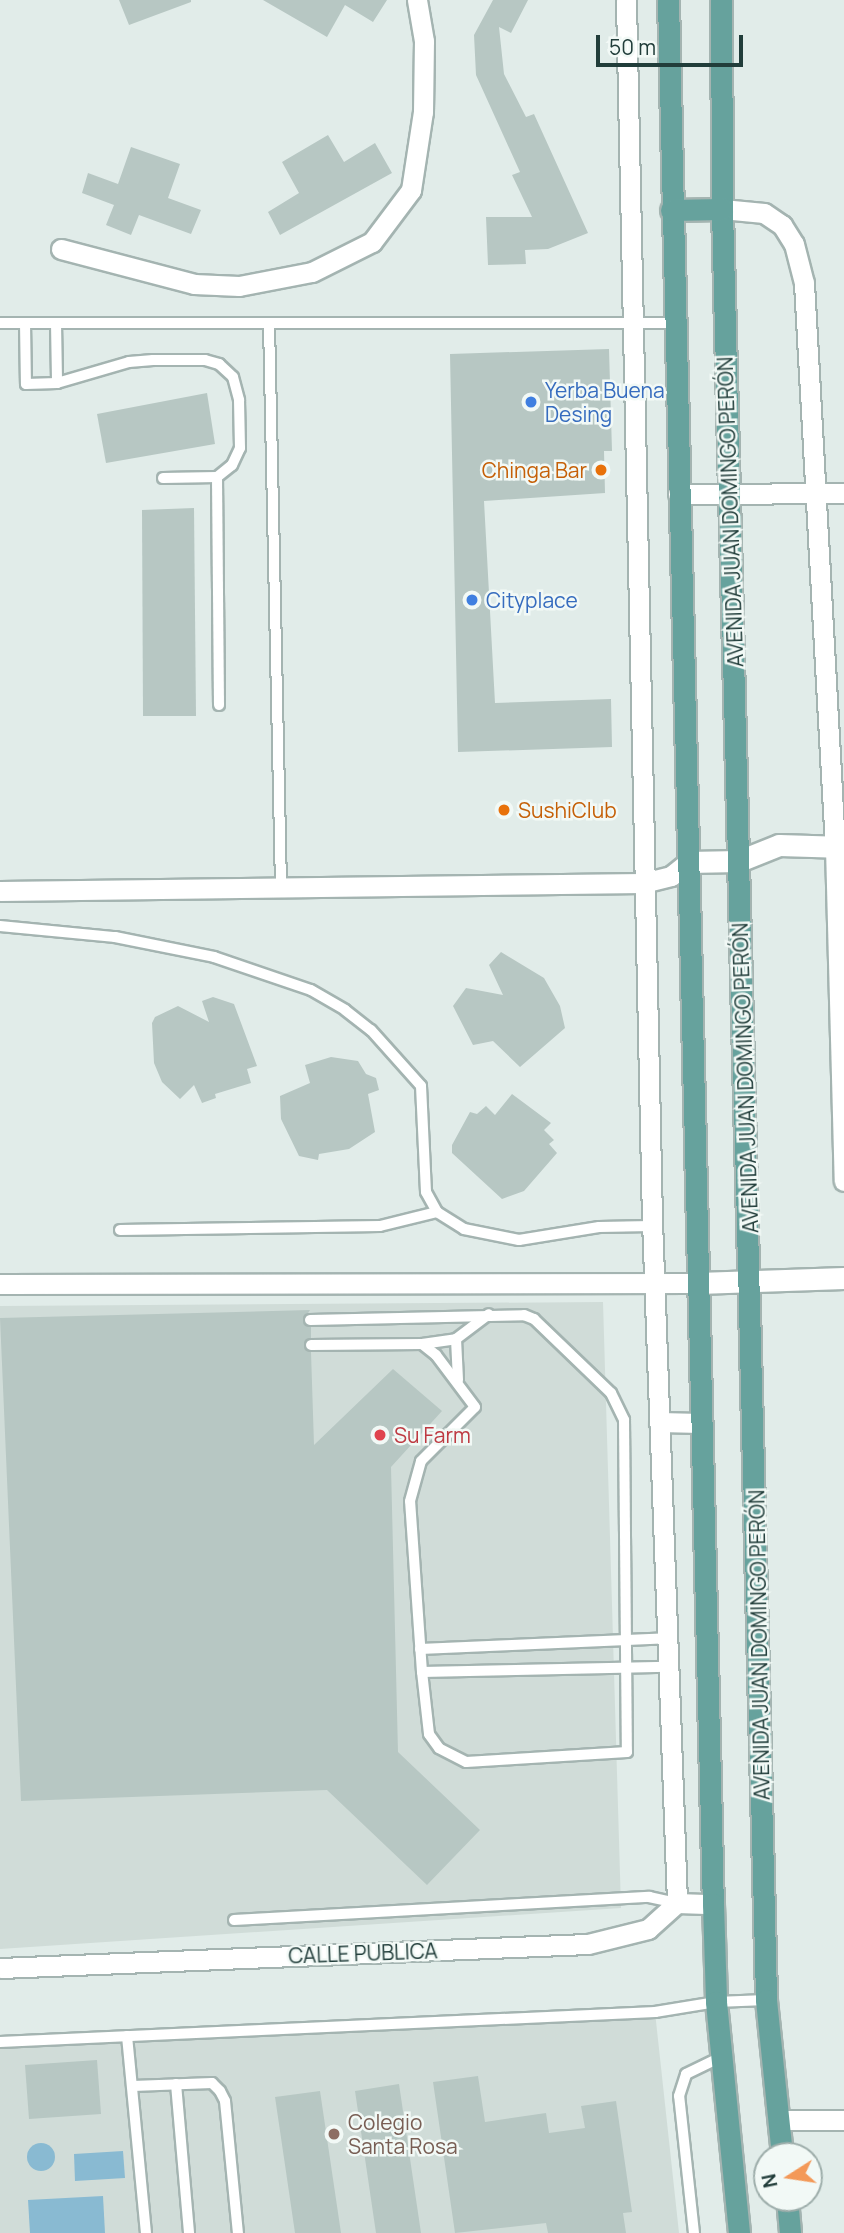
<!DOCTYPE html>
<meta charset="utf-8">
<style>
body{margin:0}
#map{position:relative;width:844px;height:2233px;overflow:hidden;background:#e1ece9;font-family:Manrope,sans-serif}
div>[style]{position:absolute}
.built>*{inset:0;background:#d0dcd8}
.water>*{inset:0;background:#89bad2}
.round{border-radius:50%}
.building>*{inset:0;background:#b7c7c3}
.roads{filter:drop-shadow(2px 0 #a4b4b1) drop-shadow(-2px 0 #a4b4b1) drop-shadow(0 2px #a4b4b1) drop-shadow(0 -2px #a4b4b1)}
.service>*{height:10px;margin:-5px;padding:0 5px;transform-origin:5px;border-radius:5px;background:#fff}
.minor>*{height:19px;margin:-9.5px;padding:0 9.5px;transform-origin:9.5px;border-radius:9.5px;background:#fff}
.tertiary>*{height:21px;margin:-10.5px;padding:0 10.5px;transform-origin:10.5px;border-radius:10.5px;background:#fff}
.primary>*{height:21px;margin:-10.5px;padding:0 10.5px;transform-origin:10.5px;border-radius:10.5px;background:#66a29d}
.dots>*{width:19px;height:19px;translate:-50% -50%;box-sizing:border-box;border:4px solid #f2f9f6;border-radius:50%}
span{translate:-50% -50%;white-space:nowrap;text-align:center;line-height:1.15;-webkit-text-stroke:5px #f2f9f6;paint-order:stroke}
.shop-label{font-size:21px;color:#366cbe}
.left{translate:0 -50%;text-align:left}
.food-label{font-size:21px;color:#c56008}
.right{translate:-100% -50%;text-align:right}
.street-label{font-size:21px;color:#213d3a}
.health-label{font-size:21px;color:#be3a42}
.education-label{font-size:21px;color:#785e54}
.north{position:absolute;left:753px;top:2142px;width:70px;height:70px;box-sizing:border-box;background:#f2f9f6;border:2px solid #9eaeab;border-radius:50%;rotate:258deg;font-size:19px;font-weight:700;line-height:28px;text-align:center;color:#213d3a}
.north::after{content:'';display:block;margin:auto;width:24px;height:32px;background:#f39958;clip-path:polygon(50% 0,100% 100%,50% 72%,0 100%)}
.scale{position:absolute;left:596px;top:35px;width:147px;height:32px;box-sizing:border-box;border:4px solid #213d3a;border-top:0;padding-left:9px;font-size:21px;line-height:24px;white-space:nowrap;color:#213d3a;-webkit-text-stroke:5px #f2f9f6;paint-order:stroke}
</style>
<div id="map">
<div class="built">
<i style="clip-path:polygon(603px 1302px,621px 1908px,0 1949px,0 1306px)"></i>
<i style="clip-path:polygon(655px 2012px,679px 2233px,0 2233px,0 2035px)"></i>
</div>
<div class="water">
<i class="round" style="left:27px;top:2143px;width:28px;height:28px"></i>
<i style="clip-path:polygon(123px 2151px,125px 2178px,75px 2181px,74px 2154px)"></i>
<i style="clip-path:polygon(103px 2196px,105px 2233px,30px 2233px,28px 2200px)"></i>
</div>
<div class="building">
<i style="clip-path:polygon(119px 0,191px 0,191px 2px,129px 25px)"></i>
<i style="clip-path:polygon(263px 0,387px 0,373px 22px,345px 5px,327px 37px)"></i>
<i style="clip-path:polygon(493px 0,528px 0,511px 33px,499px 27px,504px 74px,526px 117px,534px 114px,588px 233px,548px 249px,525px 250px,526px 264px,488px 265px,486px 217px,532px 217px,512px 175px,520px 172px,476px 75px,474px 35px)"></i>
<i style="clip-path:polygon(328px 135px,344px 162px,375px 143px,392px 173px,280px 235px,268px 212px,299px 193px,282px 162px)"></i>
<i style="clip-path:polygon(131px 147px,180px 164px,168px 198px,201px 210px,191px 234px,139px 215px,131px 235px,106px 225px,114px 205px,82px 193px,88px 173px,118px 184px)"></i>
<i style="clip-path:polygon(609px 349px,612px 451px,604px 451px,605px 493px,484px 501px,495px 703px,611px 699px,612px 747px,458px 752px,450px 354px)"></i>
<i style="clip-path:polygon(207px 393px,215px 444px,106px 463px,97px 414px)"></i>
<i style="clip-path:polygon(194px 508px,196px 716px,143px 716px,142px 510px)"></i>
<i style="clip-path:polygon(501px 952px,544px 978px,560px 1006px,565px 1028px,520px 1067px,493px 1041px,473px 1045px,453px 1006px,466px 988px,503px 995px,489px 965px)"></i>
<i style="clip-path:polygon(213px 997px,234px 1004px,257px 1066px,247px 1069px,251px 1083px,215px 1094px,216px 1098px,202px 1103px,194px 1085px,180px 1099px,162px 1082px,154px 1063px,152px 1023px,155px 1017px,178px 1006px,209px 1022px,202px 1001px)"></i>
<i style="clip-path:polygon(331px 1057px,358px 1061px,366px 1074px,376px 1078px,379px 1090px,368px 1094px,375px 1132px,349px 1149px,319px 1154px,318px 1160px,299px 1156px,281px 1119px,280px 1096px,310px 1083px,305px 1065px)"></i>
<i style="clip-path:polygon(512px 1094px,551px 1123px,544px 1130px,554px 1140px,549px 1144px,557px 1153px,524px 1191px,502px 1199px,452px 1153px,452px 1145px,470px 1112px,477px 1114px,486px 1106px,495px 1115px)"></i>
<i style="clip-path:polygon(310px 1310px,303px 1321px,311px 1327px,311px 1338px,304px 1346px,311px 1352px,314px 1445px,393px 1369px,442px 1411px,391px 1467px,398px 1752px,480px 1830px,427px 1885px,327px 1790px,21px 1801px,0 1318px)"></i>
<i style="clip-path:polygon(97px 2060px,101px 2114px,29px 2119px,25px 2065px)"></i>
<i style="clip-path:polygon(478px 2076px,485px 2122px,546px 2113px,549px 2133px,585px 2128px,581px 2106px,616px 2101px,632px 2212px,623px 2213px,626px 2233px,548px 2233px,546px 2223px,455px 2233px,433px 2082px)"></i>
<i style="clip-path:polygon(399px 2084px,421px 2233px,376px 2233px,355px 2091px)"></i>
<i style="clip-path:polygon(320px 2091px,341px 2233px,295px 2233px,275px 2097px)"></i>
</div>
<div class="roads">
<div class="service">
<i style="left:0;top:323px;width:674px"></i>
<i style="left:25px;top:323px;width:61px;rotate:89.1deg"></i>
<i style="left:26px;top:384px;width:31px;rotate:-2deg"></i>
<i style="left:57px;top:383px;width:75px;rotate:-16.3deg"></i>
<i style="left:129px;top:362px;width:24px;rotate:-5deg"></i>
<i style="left:153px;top:360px;width:52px"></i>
<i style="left:205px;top:360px;width:15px;rotate:16deg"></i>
<i style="left:219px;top:364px;width:19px;rotate:43deg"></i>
<i style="left:233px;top:377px;width:24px;rotate:75deg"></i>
<i style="left:239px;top:400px;width:48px;rotate:88.8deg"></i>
<i style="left:240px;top:448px;width:19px;rotate:115deg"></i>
<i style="left:232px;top:465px;width:19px;rotate:141deg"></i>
<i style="left:217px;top:477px;width:54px;rotate:178.9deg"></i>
<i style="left:56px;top:323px;width:60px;rotate:89deg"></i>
<i style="left:269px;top:323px;width:565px;rotate:88.78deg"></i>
<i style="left:217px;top:477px;width:228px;rotate:89.5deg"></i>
<i style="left:0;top:926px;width:116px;rotate:5.5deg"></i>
<i style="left:115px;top:937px;width:101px;rotate:11.4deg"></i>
<i style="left:214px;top:957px;width:102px;rotate:18.8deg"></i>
<i style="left:311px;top:990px;width:39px;rotate:30deg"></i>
<i style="left:345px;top:1010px;width:33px;rotate:38deg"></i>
<i style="left:371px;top:1030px;width:75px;rotate:48.2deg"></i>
<i style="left:421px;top:1086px;width:106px;rotate:87.3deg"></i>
<i style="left:426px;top:1192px;width:23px;rotate:61deg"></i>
<i style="left:437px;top:1212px;width:32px;rotate:32deg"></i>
<i style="left:464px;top:1229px;width:56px;rotate:11.3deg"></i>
<i style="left:519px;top:1240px;width:81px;rotate:-9.2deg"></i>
<i style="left:599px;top:1227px;width:53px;rotate:-1.1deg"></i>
<i style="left:120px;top:1230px;width:260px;rotate:-0.9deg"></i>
<i style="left:380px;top:1226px;width:59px;rotate:-13.8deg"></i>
<i style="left:310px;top:1320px;width:214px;rotate:-1.3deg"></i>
<i style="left:524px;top:1315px;width:11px;rotate:22deg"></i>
<i style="left:534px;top:1319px;width:107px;rotate:43.9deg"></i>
<i style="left:611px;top:1393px;width:30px;rotate:64deg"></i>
<i style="left:624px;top:1420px;width:332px;rotate:89.5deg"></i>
<i style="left:627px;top:1752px;width:161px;rotate:176.4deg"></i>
<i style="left:466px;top:1762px;width:30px;rotate:-153deg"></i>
<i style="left:439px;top:1748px;width:17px;rotate:-126deg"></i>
<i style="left:429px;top:1734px;width:62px;rotate:-96.4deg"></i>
<i style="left:422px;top:1672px;width:171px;rotate:-94deg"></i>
<i style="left:410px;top:1501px;width:41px;rotate:-74.6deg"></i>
<i style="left:421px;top:1461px;width:76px;rotate:-45deg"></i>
<i style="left:475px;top:1407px;width:65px;rotate:-126.9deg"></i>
<i style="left:436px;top:1355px;width:18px;rotate:-142deg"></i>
<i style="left:422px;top:1344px;width:111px;rotate:179.5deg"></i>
<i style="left:456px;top:1339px;width:41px;rotate:87.2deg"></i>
<i style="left:422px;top:1344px;width:34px;rotate:-8deg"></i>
<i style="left:456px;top:1339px;width:41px;rotate:-37.1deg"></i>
<i style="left:420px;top:1649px;width:247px;rotate:-2.5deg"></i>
<i style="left:422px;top:1672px;width:246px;rotate:-1.2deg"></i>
<i style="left:234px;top:1920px;width:416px;rotate:-3.2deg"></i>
<i style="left:649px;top:1897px;width:29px;rotate:12deg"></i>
<i style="left:127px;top:2036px;width:198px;rotate:84.5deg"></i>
<i style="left:0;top:2042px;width:656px;rotate:-2.62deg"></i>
<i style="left:655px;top:2012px;width:62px;rotate:-9.3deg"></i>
<i style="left:716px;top:2002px;width:50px;rotate:-2.3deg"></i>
<i style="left:176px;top:2084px;width:150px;rotate:85deg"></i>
<i style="left:133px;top:2086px;width:79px;rotate:-2.2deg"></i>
<i style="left:212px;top:2083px;width:11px;rotate:45deg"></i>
<i style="left:220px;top:2091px;width:11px;rotate:63deg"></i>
<i style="left:225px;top:2101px;width:133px;rotate:84.4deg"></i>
<i style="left:694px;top:2233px;width:138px;rotate:-96.2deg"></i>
<i style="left:679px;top:2096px;width:23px;rotate:-72deg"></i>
<i style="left:686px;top:2074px;width:39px;rotate:-26deg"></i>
</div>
<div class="minor">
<i style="left:626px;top:0;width:1220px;rotate:88.78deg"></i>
<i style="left:652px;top:1220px;width:683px;rotate:87.9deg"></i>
<i style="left:722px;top:209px;width:42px;rotate:5.4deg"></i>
<i style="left:764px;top:213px;width:22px;rotate:34deg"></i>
<i style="left:782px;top:225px;width:22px;rotate:58deg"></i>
<i style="left:794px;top:244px;width:40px;rotate:75.6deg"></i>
<i style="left:804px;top:283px;width:565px;rotate:86.85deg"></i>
<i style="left:835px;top:847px;width:334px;rotate:88.5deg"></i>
<i style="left:61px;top:249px;width:138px;rotate:14.7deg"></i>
<i style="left:194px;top:284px;width:45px;rotate:2.5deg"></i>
<i style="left:239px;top:286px;width:74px;rotate:-10.9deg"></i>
<i style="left:312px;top:272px;width:67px;rotate:-26.6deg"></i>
<i style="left:372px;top:242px;width:65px;rotate:-53.1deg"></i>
<i style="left:411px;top:190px;width:79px;rotate:-81.3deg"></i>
<i style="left:423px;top:112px;width:71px;rotate:-89.2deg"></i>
<i style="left:424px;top:41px;width:42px;rotate:-99.7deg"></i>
<i style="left:678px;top:494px;width:166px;rotate:-0.3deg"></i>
<i style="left:0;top:891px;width:643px;rotate:-0.71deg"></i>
<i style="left:643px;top:883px;width:29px;rotate:-14deg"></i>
<i style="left:671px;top:876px;width:22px;rotate:-39deg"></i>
<i style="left:0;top:1284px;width:698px;rotate:-0.08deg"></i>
<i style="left:659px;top:1422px;width:42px;rotate:1.4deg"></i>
<i style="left:0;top:1968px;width:588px;rotate:-2.34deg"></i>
<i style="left:588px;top:1944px;width:62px;rotate:-14deg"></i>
<i style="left:648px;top:1929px;width:39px;rotate:-42deg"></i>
<i style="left:677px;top:1903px;width:36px;rotate:2deg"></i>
<i style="left:779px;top:2120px;width:65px"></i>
</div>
<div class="tertiary">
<i style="left:688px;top:862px;width:51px;rotate:-1.1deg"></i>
<i style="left:739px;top:861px;width:43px;rotate:-21.8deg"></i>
<i style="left:779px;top:845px;width:65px;rotate:1.8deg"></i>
<i style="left:698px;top:1283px;width:146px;rotate:-2deg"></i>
</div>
<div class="primary">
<i style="left:668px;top:0;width:1905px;rotate:88.65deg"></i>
<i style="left:713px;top:1904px;width:98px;rotate:88.2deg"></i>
<i style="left:716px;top:2002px;width:232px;rotate:84.3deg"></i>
<i style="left:721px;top:0;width:209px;rotate:89.7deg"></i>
<i style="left:722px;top:209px;width:1792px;rotate:88.59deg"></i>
<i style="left:766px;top:2000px;width:157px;rotate:84.1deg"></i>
<i style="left:671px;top:210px;width:51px;rotate:-1.1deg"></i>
<i style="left:787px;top:2198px;width:35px;rotate:85deg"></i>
</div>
</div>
<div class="dots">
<i style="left:531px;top:402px;background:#3f7fe0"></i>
<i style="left:601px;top:470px;background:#e8710a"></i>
<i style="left:472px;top:600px;background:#3f7fe0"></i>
<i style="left:504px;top:810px;background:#e8710a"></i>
<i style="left:380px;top:1435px;background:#e0444e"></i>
<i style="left:334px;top:2134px;background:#8d6e63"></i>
</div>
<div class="shop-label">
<span class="left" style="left:545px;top:402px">Yerba Buena<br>Desing</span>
<span class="left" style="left:486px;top:600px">Cityplace</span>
</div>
<div class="food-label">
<span class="right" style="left:587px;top:470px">Chinga Bar</span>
<span class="left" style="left:518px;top:810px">SushiClub</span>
</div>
<div class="street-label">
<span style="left:730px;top:512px;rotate:-92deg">AVENIDA JUAN DOMINGO PERÓN</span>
<span style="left:745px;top:1078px;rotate:-92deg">AVENIDA JUAN DOMINGO PERÓN</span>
<span style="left:759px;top:1645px;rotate:-91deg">AVENIDA JUAN DOMINGO PERÓN</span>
<span style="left:363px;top:1953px;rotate:-2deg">CALLE PUBLICA</span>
</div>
<div class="health-label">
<span class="left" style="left:394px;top:1435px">Su Farm</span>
</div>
<div class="education-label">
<span class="left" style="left:348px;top:2134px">Colegio<br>Santa Rosa</span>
</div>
<div class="north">N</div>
<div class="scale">50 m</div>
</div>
